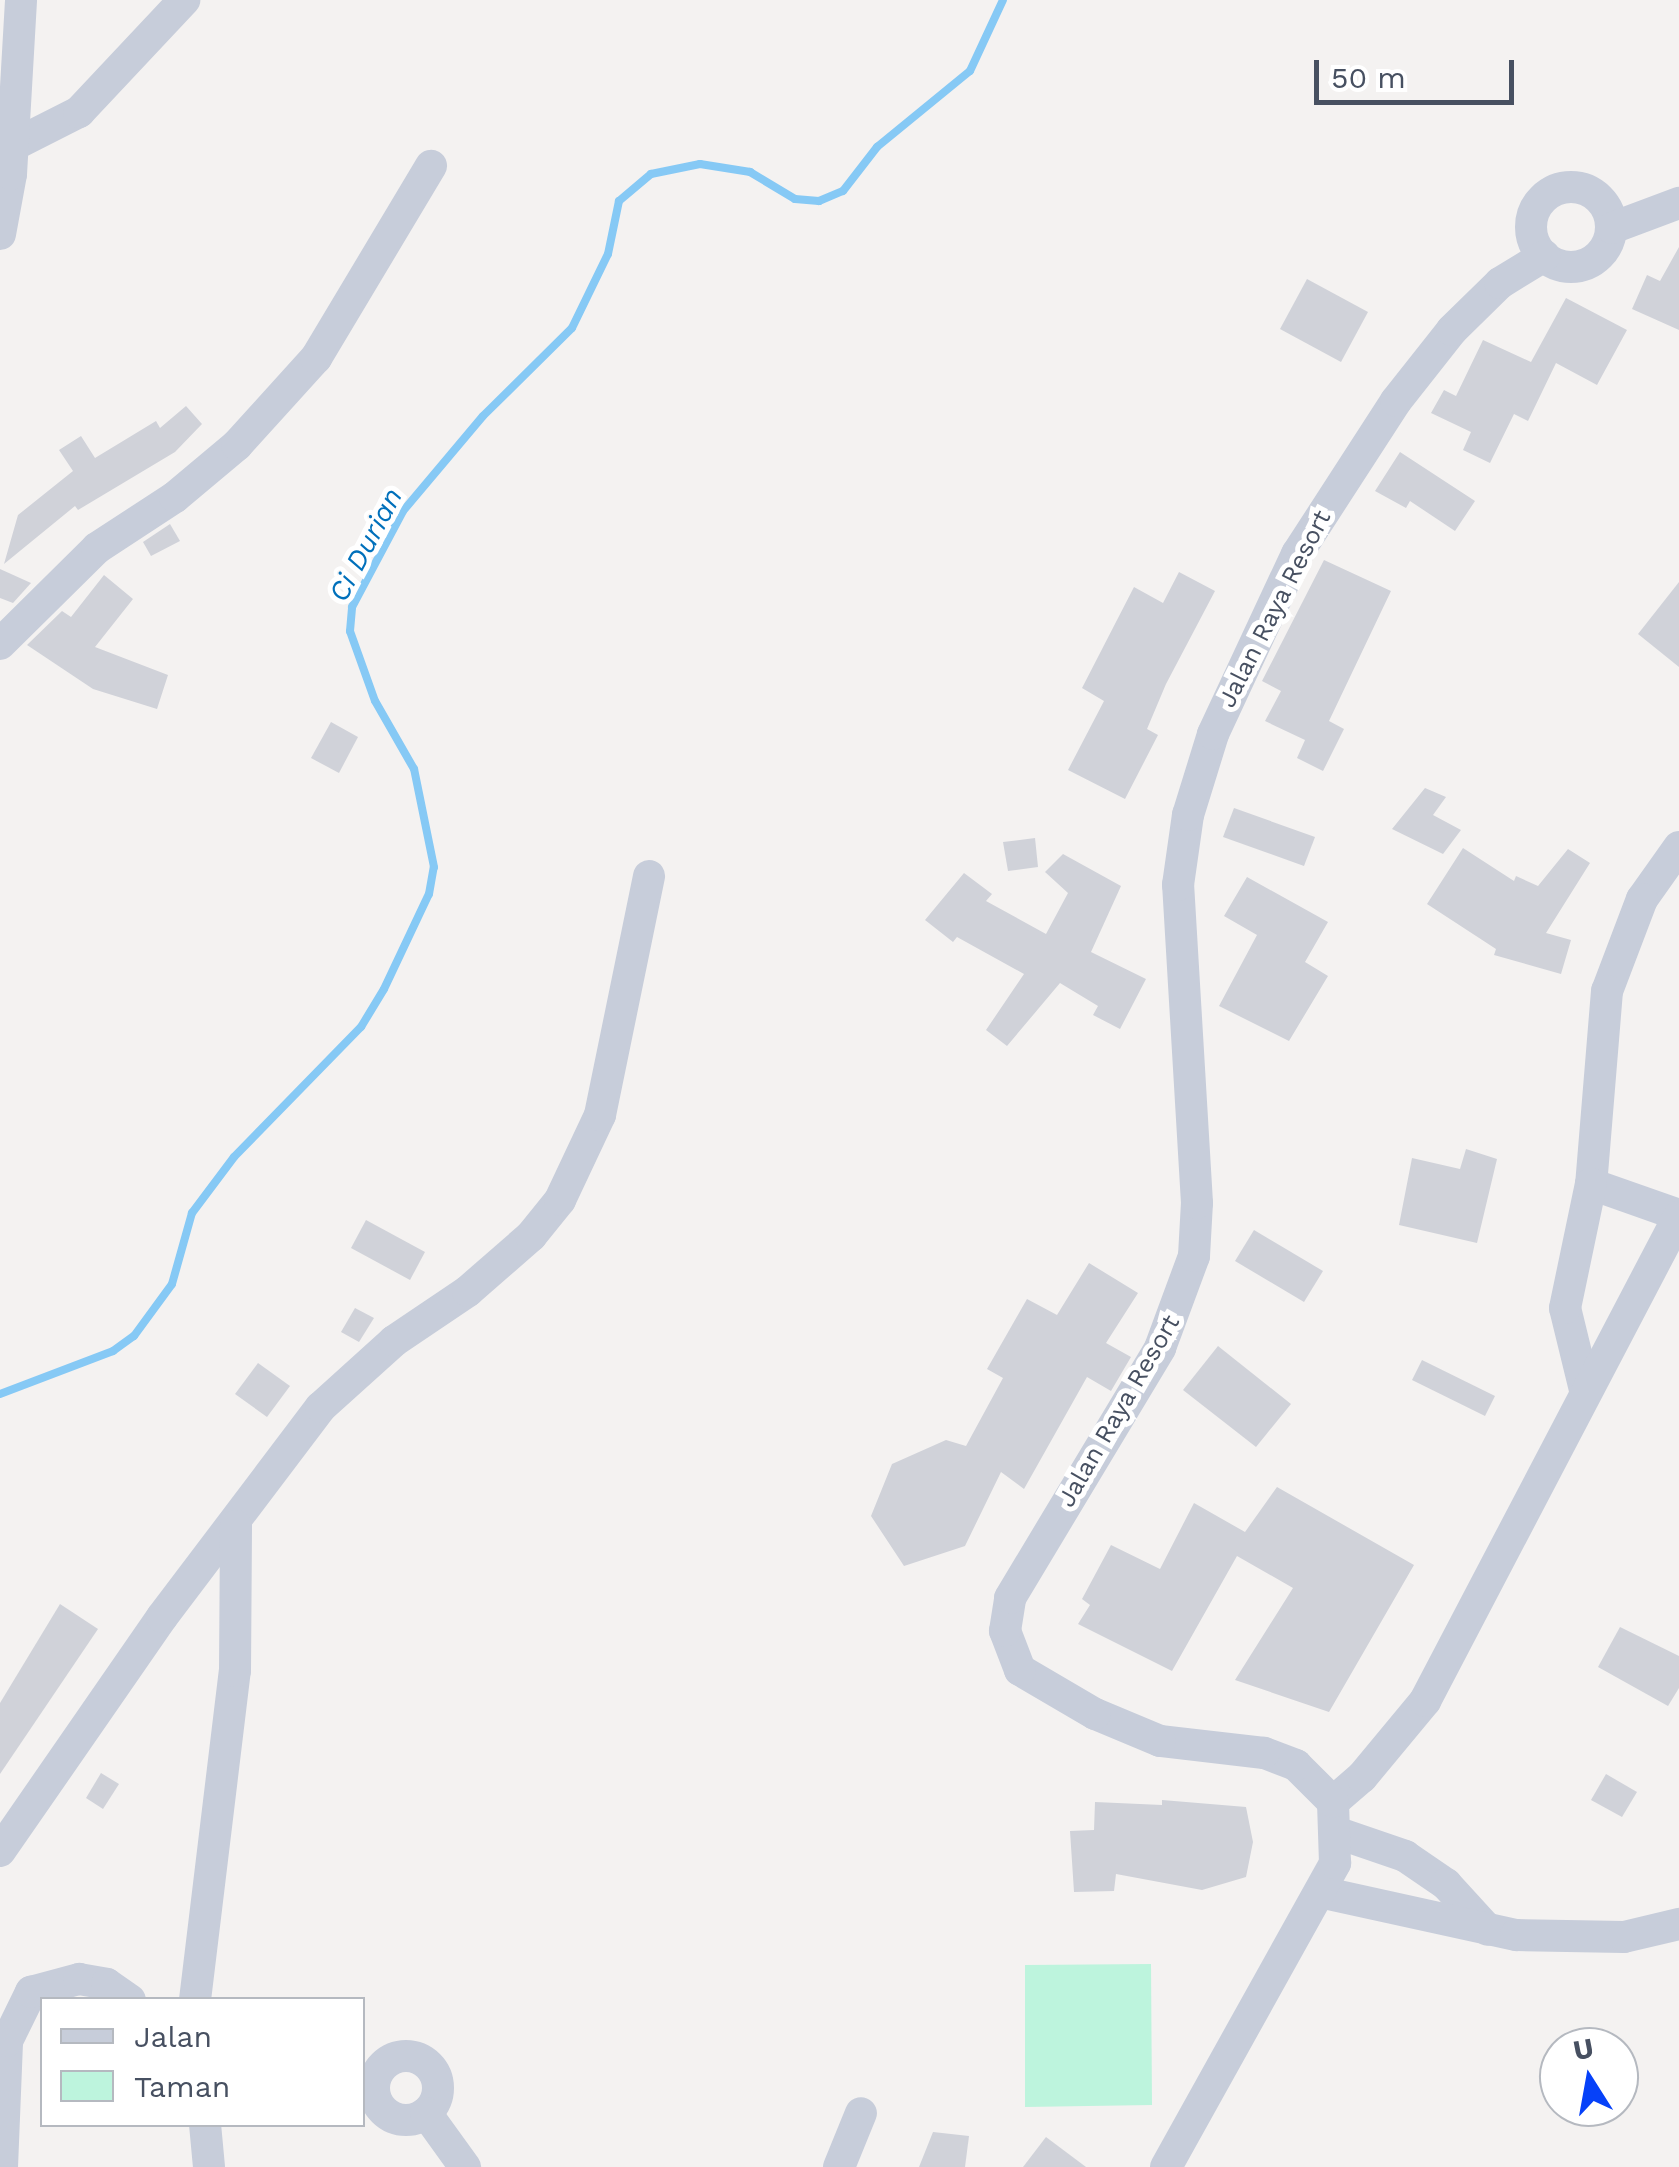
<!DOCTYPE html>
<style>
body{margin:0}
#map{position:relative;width:1679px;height:2167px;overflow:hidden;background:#f4f2f1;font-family:"Work Sans",sans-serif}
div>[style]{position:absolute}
.green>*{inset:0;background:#bdf4dd}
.stream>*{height:8px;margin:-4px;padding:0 4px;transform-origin:4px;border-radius:4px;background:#86c9f5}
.building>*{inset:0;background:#d0d2d9}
.minor>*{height:32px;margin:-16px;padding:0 16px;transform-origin:16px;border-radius:16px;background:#c7cdda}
.minor>.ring{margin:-16px;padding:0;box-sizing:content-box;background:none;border:32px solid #c7cdda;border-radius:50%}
span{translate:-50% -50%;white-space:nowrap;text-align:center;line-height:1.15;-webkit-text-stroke:10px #fff;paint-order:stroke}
.street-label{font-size:25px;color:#475061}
.water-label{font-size:28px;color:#0070bb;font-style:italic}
.legend{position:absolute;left:40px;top:1997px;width:325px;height:130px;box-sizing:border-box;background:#fff;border:2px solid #b5b9c0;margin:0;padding:12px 18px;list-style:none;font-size:30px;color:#475061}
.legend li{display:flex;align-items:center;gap:20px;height:50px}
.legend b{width:50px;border:2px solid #b5b9c0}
.north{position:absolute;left:1539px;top:2027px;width:100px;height:100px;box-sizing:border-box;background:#fff;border:2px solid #b5b9c0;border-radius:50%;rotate:349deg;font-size:28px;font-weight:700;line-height:40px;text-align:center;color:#475061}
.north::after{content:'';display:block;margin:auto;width:35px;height:45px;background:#0641f9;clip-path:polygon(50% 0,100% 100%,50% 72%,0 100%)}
.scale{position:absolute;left:1314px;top:60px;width:200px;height:45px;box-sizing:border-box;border:5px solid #475061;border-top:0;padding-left:12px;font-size:30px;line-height:35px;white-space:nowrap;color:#475061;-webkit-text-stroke:8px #fff;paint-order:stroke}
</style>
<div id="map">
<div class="green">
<i style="clip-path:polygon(1151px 1964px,1152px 2105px,1025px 2107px,1025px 1965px)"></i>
</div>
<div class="stream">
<i style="left:0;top:1394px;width:121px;rotate:-20.8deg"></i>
<i style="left:113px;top:1351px;width:26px;rotate:-36deg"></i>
<i style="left:134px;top:1336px;width:64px;rotate:-53.8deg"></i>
<i style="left:172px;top:1284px;width:74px;rotate:-74.3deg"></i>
<i style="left:192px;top:1213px;width:70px;rotate:-53.1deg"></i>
<i style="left:234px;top:1157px;width:182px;rotate:-45.7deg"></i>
<i style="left:361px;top:1027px;width:44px;rotate:-58.8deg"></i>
<i style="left:384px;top:989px;width:105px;rotate:-64.7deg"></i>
<i style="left:429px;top:894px;width:27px;rotate:-80deg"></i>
<i style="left:434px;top:867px;width:100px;rotate:-101.5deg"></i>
<i style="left:414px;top:769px;width:78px;rotate:-119.8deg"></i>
<i style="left:375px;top:701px;width:74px;rotate:-109.7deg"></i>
<i style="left:350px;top:631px;width:24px;rotate:-85deg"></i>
<i style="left:352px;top:607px;width:109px;rotate:-62deg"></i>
<i style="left:403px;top:511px;width:124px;rotate:-49.9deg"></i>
<i style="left:483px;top:416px;width:125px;rotate:-44.7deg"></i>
<i style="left:572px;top:328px;width:82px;rotate:-64.1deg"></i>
<i style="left:608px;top:254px;width:54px;rotate:-78.3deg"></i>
<i style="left:619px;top:201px;width:42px;rotate:-40.2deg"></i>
<i style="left:651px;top:174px;width:50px;rotate:-11.5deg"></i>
<i style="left:700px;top:164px;width:51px;rotate:9.1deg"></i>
<i style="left:750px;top:172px;width:52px;rotate:31deg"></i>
<i style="left:795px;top:199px;width:24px;rotate:5deg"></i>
<i style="left:819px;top:201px;width:26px;rotate:-23deg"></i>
<i style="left:843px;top:191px;width:56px;rotate:-52.3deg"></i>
<i style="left:877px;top:147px;width:120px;rotate:-39.3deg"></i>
<i style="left:970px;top:71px;width:78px;rotate:-65.1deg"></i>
</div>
<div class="building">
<i style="clip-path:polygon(1679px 247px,1679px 330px,1632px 309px,1647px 275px,1660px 281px)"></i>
<i style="clip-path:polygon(1307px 279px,1368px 312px,1341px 362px,1280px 329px)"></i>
<i style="clip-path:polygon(1566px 298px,1627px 330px,1597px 385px,1556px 363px,1528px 421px,1514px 414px,1490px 463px,1463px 450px,1471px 432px,1431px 413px,1444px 390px,1456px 396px,1483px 340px,1531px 362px)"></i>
<i style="clip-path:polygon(186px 406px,202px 424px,175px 452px,78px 510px,75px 506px,4px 564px,18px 515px,73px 471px,59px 450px,81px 436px,95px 458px,156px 421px,160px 428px)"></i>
<i style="clip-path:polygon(1400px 452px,1475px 501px,1455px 531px,1410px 501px,1406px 508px,1375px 491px)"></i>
<i style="clip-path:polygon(170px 524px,180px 541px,151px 556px,143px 542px)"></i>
<i style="clip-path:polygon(1324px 560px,1391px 591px,1329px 721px,1344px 729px,1323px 771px,1297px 758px,1305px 740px,1265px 721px,1281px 691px,1262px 681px)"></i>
<i style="clip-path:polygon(0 569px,31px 583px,13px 603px,0 598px)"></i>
<i style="clip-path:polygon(1179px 572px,1215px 591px,1166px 684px,1147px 729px,1158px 735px,1125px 799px,1068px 770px,1104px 701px,1082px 688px,1134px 587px,1163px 603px)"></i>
<i style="clip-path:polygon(104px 575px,133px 599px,95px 647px,168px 675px,157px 709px,93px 689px,27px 645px,62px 611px,71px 617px)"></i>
<i style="clip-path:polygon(1679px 582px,1679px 667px,1638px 634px)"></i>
<i style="clip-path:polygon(331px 722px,358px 737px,339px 773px,311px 758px)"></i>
<i style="clip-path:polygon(1425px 788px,1446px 797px,1433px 815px,1461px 830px,1443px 854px,1392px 829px)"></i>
<i style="clip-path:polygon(1234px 808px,1315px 837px,1304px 866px,1223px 837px)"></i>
<i style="clip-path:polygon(1035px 838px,1038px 867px,1008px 871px,1003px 842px)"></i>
<i style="clip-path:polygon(1463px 848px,1514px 881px,1516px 876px,1538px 886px,1568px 849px,1590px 863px,1546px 933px,1571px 940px,1561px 974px,1494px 955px,1496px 949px,1427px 904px)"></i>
<i style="clip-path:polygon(1063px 854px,1121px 886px,1091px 952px,1146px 979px,1120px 1029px,1093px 1015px,1098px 1006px,1060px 983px,1007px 1046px,986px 1030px,1024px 974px,957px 937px,953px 942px,925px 920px,964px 873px,992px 894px,986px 901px,1046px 934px,1068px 893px,1045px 872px)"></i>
<i style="clip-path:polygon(1247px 877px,1328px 922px,1305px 962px,1328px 976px,1289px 1041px,1219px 1006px,1257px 935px,1224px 916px)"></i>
<i style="clip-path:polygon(1466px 1149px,1497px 1159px,1477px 1243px,1399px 1225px,1412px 1158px,1460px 1169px)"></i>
<i style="clip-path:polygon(366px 1220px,425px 1252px,410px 1280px,351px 1248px)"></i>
<i style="clip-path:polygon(1254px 1230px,1323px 1271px,1304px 1302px,1235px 1261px)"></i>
<i style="clip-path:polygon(1089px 1263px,1138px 1293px,1106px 1343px,1131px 1357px,1111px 1391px,1087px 1377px,1024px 1489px,1001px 1472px,965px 1546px,904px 1566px,871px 1516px,892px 1464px,946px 1440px,966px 1446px,1003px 1378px,987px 1369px,1027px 1299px,1057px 1315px)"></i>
<i style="clip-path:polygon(355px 1308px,374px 1318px,359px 1342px,341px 1332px)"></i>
<i style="clip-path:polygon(1218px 1346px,1291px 1404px,1256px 1447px,1183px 1390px)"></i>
<i style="clip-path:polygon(1422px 1360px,1495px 1396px,1485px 1416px,1412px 1380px)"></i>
<i style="clip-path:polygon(258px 1363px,290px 1386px,267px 1417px,235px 1394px)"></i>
<i style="clip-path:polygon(1277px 1487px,1414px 1565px,1329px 1712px,1235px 1680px,1293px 1588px,1237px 1556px,1172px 1671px,1078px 1624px,1090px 1605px,1082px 1599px,1111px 1545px,1160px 1569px,1194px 1503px,1245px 1532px)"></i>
<i style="clip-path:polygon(60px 1604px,98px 1629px,0 1774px,0 1703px)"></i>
<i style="clip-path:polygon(1620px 1627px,1679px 1656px,1679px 1688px,1668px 1706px,1598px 1667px)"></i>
<i style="clip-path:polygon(101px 1773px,119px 1784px,103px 1809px,86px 1798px)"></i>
<i style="clip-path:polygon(1606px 1774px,1637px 1792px,1622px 1817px,1591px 1800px)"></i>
<i style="clip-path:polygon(1162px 1800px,1246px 1807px,1253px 1842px,1246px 1877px,1202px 1890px,1116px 1874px,1114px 1891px,1074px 1892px,1070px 1831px,1094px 1830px,1095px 1802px,1162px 1805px)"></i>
<i style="clip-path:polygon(933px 2132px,969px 2136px,965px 2167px,919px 2167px)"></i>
<i style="clip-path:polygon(1046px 2137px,1086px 2167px,1023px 2167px)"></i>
</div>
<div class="minor">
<i style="left:0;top:152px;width:89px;rotate:-26.9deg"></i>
<i style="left:79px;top:112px;width:154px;rotate:-46.8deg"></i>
<i class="ring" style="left:1531px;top:187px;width:48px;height:48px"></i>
<i style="left:1612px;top:228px;width:72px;rotate:-20.5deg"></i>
<i style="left:0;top:234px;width:61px;rotate:-79.6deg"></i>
<i style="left:11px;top:174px;width:174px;rotate:-86.7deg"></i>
<i style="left:0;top:644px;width:136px;rotate:-44.7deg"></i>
<i style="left:97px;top:548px;width:93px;rotate:-33.2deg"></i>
<i style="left:175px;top:497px;width:81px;rotate:-40deg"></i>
<i style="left:237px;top:445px;width:118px;rotate:-47.8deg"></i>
<i style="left:316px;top:358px;width:224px;rotate:-59.1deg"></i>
<i style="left:1679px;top:847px;width:64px;rotate:125.4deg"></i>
<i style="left:1642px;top:899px;width:98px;rotate:110.8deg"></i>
<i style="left:1607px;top:991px;width:194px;rotate:94.7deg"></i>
<i style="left:1591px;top:1184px;width:93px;rotate:19.4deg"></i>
<i style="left:1585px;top:1390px;width:84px;rotate:-103.7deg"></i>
<i style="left:1565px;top:1308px;width:127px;rotate:-78.2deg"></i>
<i style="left:1333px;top:1802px;width:38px;rotate:-41deg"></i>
<i style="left:1362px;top:1777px;width:99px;rotate:-50.3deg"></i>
<i style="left:1425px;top:1701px;width:547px;rotate:-62.36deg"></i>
<i style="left:1338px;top:1833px;width:71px;rotate:18.9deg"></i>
<i style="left:1405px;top:1856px;width:50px;rotate:34.3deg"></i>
<i style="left:1446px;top:1884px;width:62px;rotate:47.6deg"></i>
<i style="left:0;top:1851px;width:285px;rotate:-55.3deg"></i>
<i style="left:162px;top:1617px;width:263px;rotate:-52.9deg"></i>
<i style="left:321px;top:1407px;width:98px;rotate:-42.1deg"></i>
<i style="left:394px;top:1341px;width:89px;rotate:-34deg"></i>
<i style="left:468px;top:1291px;width:84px;rotate:-41.1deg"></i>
<i style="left:531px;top:1236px;width:46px;rotate:-51.1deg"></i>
<i style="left:560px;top:1200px;width:94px;rotate:-64.8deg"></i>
<i style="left:600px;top:1115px;width:244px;rotate:-78.4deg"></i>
<i style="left:1320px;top:1892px;width:201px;rotate:12.4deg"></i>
<i style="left:1516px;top:1935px;width:108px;rotate:1.1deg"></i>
<i style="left:1624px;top:1937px;width:57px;rotate:-13.3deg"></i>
<i style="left:195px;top:2000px;width:331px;rotate:-83.1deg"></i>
<i style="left:235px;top:1671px;width:145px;rotate:-89.6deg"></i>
<i class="ring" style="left:374px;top:2056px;width:32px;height:32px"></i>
<i style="left:426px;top:2113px;width:67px;rotate:54.2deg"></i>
<i style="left:205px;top:2124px;width:43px;rotate:84.7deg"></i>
<i style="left:2px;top:2167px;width:126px;rotate:-87.7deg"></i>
<i style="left:7px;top:2041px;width:55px;rotate:-63.9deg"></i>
<i style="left:31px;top:1992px;width:50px;rotate:-15.2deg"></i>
<i style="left:79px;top:1979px;width:28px;rotate:10deg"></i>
<i style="left:107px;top:1984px;width:28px;rotate:35deg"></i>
<i style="left:839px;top:2167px;width:58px;rotate:-67.8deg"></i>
<i style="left:1166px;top:2167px;width:348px;rotate:-60.9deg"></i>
<i style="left:1335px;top:1863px;width:61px;rotate:-91.9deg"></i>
<i style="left:1333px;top:1802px;width:52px;rotate:-135deg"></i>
<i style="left:1296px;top:1765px;width:34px;rotate:-159deg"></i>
<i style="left:1264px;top:1753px;width:105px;rotate:-173.4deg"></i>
<i style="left:1160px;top:1741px;width:70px;rotate:-157.4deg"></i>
<i style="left:1095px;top:1714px;width:87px;rotate:-149.6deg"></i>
<i style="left:1020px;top:1670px;width:42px;rotate:-111deg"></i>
<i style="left:1005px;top:1631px;width:33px;rotate:-81deg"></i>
<i style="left:1010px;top:1598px;width:292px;rotate:-59deg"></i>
<i style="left:1160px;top:1348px;width:98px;rotate:-69.7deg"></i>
<i style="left:1194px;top:1256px;width:53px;rotate:-86.8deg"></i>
<i style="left:1197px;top:1203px;width:319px;rotate:-93.4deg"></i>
<i style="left:1178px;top:885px;width:71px;rotate:-81.9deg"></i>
<i style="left:1188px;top:815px;width:85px;rotate:-72.8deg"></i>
<i style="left:1213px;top:734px;width:199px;rotate:-65deg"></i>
<i style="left:1297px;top:554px;width:182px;rotate:-57.1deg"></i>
<i style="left:1396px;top:401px;width:90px;rotate:-51.7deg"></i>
<i style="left:1452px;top:330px;width:67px;rotate:-44.4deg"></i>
<i style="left:1500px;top:283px;width:52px;rotate:-31.5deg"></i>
</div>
<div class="street-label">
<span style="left:1275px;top:609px;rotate:-63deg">Jalan Raya Resort</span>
<span style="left:1119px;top:1411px;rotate:-60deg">Jalan Raya Resort</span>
</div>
<div class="water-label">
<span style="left:366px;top:545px;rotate:-62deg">Ci Durian</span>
</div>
<ul class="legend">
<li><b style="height:12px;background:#c7cdda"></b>Jalan</li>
<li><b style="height:28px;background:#bdf4dd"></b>Taman</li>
</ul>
<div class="north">U</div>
<div class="scale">50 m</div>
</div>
